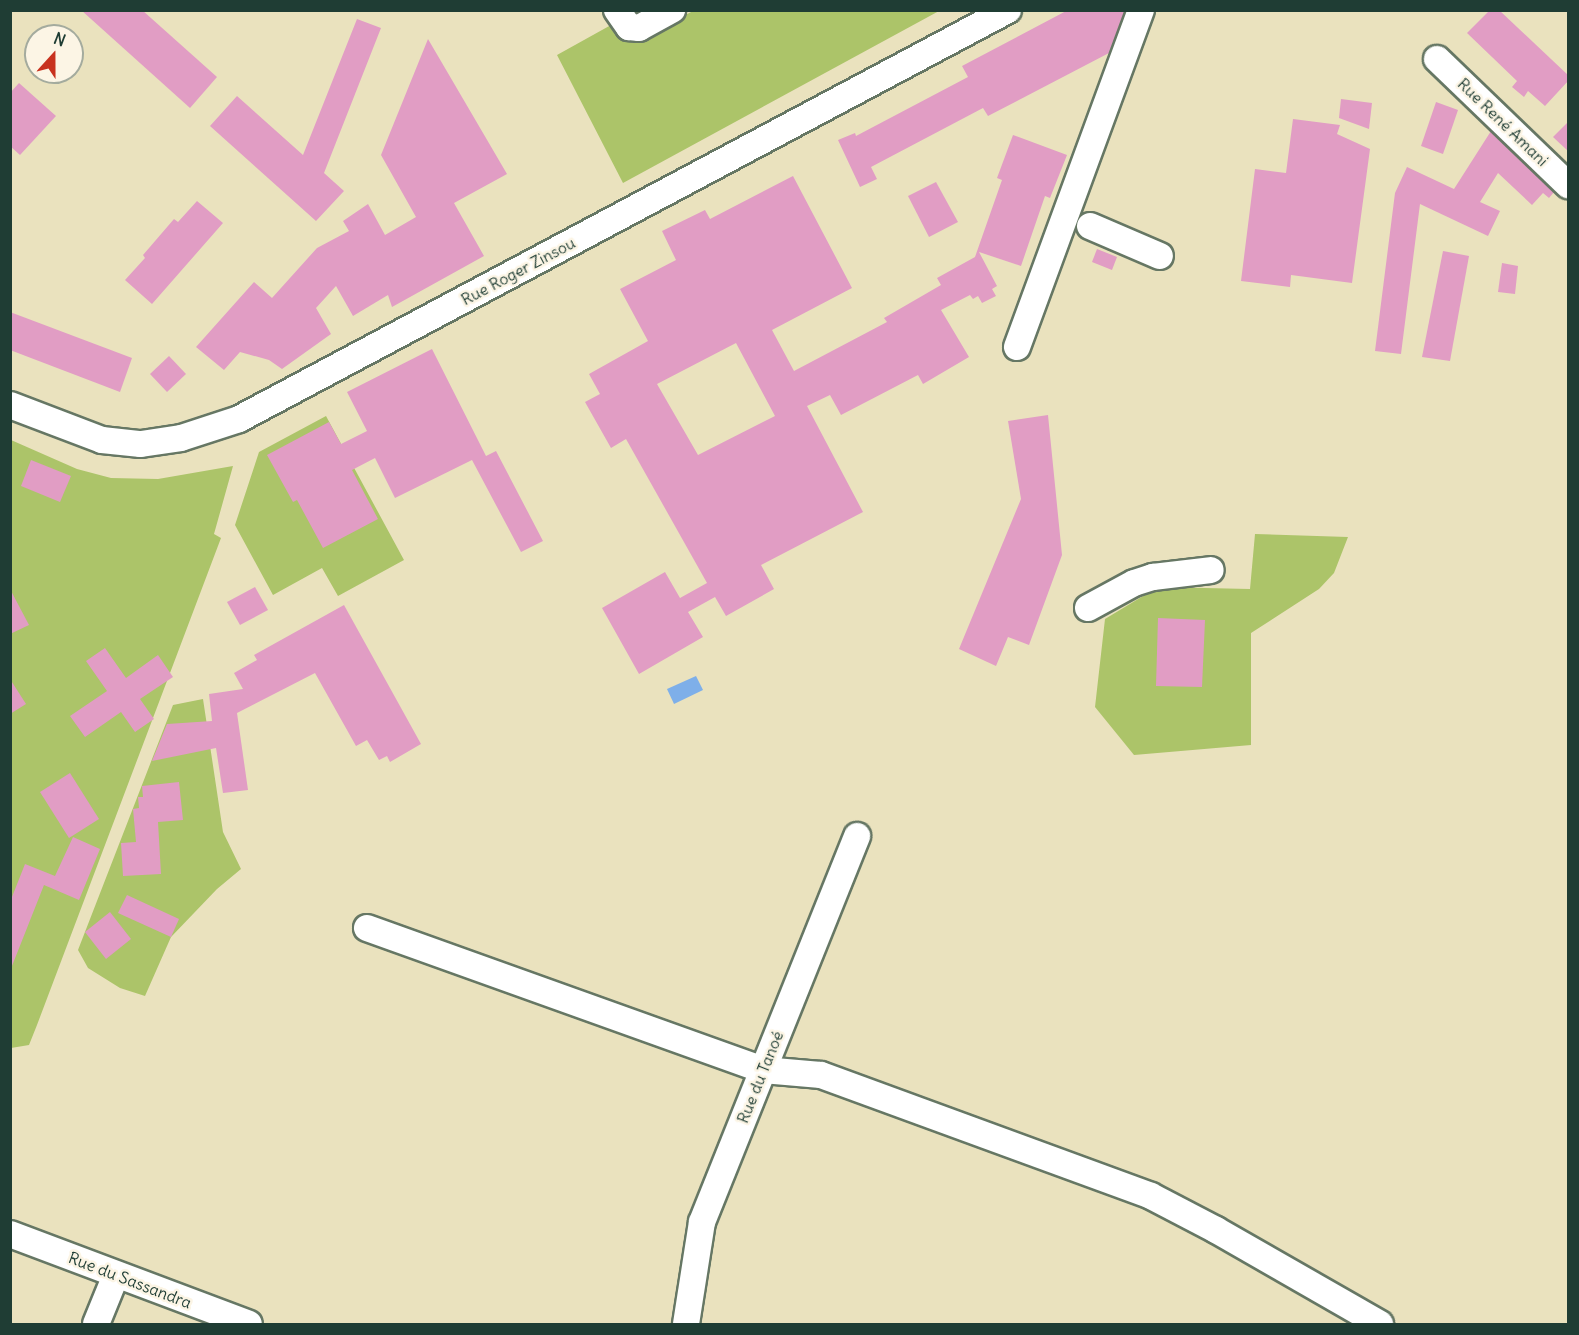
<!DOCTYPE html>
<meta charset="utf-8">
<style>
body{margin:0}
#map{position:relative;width:1579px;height:1335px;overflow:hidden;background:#eae2be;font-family:Delius,sans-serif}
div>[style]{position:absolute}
.green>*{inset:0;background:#acc469}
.water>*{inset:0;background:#7eafe9}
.building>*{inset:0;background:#e19dc4}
.roads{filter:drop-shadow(2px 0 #667764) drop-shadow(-2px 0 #667764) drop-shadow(0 2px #667764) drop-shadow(0 -2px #667764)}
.minor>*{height:26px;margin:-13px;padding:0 13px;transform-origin:13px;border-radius:13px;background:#fff}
span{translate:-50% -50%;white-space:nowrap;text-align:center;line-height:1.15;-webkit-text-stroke:5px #fcf5e5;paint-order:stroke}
.street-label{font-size:16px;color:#1f3d34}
.frame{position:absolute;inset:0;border:12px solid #1f3d34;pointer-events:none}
.north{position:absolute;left:24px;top:24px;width:60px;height:60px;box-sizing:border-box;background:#fcf5e5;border:2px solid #a4ab9e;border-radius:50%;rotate:21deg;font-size:16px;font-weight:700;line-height:24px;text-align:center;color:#1f3d34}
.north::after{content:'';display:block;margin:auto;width:21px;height:27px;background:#c8321e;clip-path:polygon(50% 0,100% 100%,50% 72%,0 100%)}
</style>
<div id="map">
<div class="green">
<i style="clip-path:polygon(693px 11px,939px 11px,623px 183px,557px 55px,620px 20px,632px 43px)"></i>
<i style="clip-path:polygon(326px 416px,404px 560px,338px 596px,322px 568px,273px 595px,235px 525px,259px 452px)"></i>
<i style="clip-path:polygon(11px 440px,77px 469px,111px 478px,158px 479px,233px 466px,214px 534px,221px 538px,37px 1025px,29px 1045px,11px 1048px)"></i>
<i style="clip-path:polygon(1255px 534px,1348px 537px,1334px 573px,1319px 589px,1251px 633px,1251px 745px,1134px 755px,1095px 707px,1105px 619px,1158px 587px,1250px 589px)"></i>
<i style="clip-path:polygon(203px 699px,223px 832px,241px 869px,217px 889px,171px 937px,145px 996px,120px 988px,88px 968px,78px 950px,173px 705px)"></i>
</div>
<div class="water">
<i style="clip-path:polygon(696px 676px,703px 690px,674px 704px,667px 689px)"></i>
</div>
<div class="building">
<i style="clip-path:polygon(81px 10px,142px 10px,217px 77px,190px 108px)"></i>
<i style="clip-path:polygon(1068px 10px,1125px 10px,1109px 53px,988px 116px,983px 108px,871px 167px,877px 179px,860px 187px,838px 140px,855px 133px,856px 136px,968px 77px,962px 66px)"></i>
<i style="clip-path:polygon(1490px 10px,1499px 10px,1569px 76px,1569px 80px,1545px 106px,1528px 91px,1524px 97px,1512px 87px,1517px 81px,1467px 33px)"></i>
<i style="clip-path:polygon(357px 19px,381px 28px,324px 173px,344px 191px,316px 221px,210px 126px,237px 96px,303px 155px)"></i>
<i style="clip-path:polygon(428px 39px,507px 174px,454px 203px,484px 256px,392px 307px,388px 295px,353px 316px,336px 286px,316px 308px,331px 334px,282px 369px,269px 360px,240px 352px,224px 370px,196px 347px,254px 282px,272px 298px,317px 248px,349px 231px,343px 221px,368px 204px,385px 235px,416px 217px,381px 155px)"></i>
<i style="clip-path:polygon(19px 83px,56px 116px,20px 155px,10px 146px,10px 93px)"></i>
<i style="clip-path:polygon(1341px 99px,1372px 103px,1369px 129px,1339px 118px)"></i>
<i style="clip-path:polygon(1436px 102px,1458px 110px,1443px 154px,1421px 146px)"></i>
<i style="clip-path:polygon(1293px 119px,1340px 125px,1337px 134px,1370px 149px,1352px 283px,1291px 275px,1290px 287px,1241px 281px,1255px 169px,1286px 173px)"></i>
<i style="clip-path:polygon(1569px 121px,1569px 152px,1553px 137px)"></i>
<i style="clip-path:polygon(1491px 131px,1554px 192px,1549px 198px,1543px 193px,1532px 205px,1498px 173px,1480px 202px,1500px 211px,1488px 236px,1420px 204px,1401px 354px,1375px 351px,1395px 193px,1407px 167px,1454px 189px)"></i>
<i style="clip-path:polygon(evenodd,1013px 135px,1067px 155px,1050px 198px,1045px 196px,1021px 266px,979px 252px,997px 286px,992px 289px,996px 296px,982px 303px,978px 296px,973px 299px,970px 295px,941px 310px,969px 357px,923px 384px,918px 375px,841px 415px,830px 395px,807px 406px,863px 512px,761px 565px,774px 589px,726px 616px,715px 597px,688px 612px,703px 637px,639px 674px,602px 608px,665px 572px,680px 598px,707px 583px,626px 439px,611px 448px,585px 402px,600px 394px,589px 374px,648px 341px,620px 289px,676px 260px,662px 231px,705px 210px,710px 219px,793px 176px,852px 288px,772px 330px,794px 371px,887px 322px,884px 318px,941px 285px,937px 278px,975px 257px,1002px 180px,997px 178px,1013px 135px,736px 343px,775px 416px,698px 455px,657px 384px,736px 343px)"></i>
<i style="clip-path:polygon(936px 182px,958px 222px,929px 237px,908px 196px)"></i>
<i style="clip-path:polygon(197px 201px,223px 223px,152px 304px,125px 280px,145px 258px,143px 255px,174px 219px,178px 222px)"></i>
<i style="clip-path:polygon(1097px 249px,1117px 257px,1112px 270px,1092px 262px)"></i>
<i style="clip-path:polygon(1443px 251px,1469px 256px,1450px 361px,1422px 357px)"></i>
<i style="clip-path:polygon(1502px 263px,1518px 266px,1515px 294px,1498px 292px)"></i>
<i style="clip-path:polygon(10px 312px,132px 358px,120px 392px,10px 350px)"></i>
<i style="clip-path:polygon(432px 349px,486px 456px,496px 451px,543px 541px,521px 552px,472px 460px,395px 498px,375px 458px,352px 470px,378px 519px,323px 548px,297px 500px,293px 502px,267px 455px,329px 422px,341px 444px,367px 431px,347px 392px)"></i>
<i style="clip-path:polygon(169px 356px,186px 374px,167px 392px,150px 374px)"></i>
<i style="clip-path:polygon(1048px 415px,1062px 555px,1029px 645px,1008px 637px,996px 666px,959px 649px,1021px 499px,1008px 421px)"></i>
<i style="clip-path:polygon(31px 460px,71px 476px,60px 502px,21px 486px)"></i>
<i style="clip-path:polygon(255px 587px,268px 610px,240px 625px,227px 602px)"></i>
<i style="clip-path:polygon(10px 589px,29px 625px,10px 634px)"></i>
<i style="clip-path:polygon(344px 605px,421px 744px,390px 762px,387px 756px,379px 760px,367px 740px,356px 746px,315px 673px,237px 713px,248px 790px,223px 793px,216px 748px,152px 761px,167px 724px,212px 721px,209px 694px,243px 689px,234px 673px,257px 660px,254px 655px)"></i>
<i style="clip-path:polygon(1158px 618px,1205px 620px,1202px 687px,1156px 686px)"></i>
<i style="clip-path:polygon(105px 648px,126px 678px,158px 655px,173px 677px,140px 699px,154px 719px,135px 732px,121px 712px,85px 737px,70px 716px,107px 691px,86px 661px)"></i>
<i style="clip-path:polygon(10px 679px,26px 704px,10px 714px)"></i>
<i style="clip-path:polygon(70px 773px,99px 819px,69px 838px,40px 792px)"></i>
<i style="clip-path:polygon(179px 782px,183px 820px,158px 822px,161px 874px,123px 876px,121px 843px,136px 842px,133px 809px,139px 808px,138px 797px,143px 797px,142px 786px)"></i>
<i style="clip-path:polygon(73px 837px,100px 849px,79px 900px,44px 885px,10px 971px,10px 902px,25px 864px,55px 876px)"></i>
<i style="clip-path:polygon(127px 895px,179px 919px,171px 937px,118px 913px)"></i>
<i style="clip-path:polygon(110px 912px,131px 939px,106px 959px,85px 932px)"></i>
</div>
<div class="roads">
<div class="minor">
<i style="left:617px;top:10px;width:21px;rotate:55deg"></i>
<i style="left:629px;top:27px;width:10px;rotate:6deg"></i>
<i style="left:639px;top:28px;width:38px;rotate:-29deg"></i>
<i style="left:1437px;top:59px;width:182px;rotate:43.9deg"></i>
<i style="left:1090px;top:226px;width:76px;rotate:23.2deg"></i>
<i style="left:1017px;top:347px;width:359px;rotate:-69.8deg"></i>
<i style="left:10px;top:405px;width:98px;rotate:20.8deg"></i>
<i style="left:102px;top:440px;width:39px;rotate:6deg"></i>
<i style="left:141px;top:444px;width:40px;rotate:-8.5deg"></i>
<i style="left:181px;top:438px;width:61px;rotate:-18.1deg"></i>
<i style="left:239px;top:419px;width:871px;rotate:-28.01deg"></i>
<i style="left:1088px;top:608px;width:52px;rotate:-28.5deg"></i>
<i style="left:1134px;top:583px;width:20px;rotate:-18deg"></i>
<i style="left:1153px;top:577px;width:58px;rotate:-6.9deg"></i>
<i style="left:367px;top:928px;width:421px;rotate:19.7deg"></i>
<i style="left:763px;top:1070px;width:58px;rotate:4.9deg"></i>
<i style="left:821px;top:1075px;width:351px;rotate:20.1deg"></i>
<i style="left:1151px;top:1196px;width:73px;rotate:27.6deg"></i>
<i style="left:1216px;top:1230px;width:189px;rotate:29.8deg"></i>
<i style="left:10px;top:1234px;width:255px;rotate:20.6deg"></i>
<i style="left:96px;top:1324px;width:53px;rotate:-67.8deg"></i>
<i style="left:686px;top:1324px;width:103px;rotate:-81.1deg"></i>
<i style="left:702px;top:1222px;width:416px;rotate:-68.1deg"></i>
</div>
</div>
<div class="street-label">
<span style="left:1503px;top:122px;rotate:44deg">Rue René Amani</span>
<span style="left:518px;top:271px;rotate:-28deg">Rue Roger Zinsou</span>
<span style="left:760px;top:1077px;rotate:-68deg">Rue du Tanoé</span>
<span style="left:130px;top:1280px;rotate:21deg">Rue du Sassandra</span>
</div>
<div class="frame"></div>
<div class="north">N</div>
</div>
